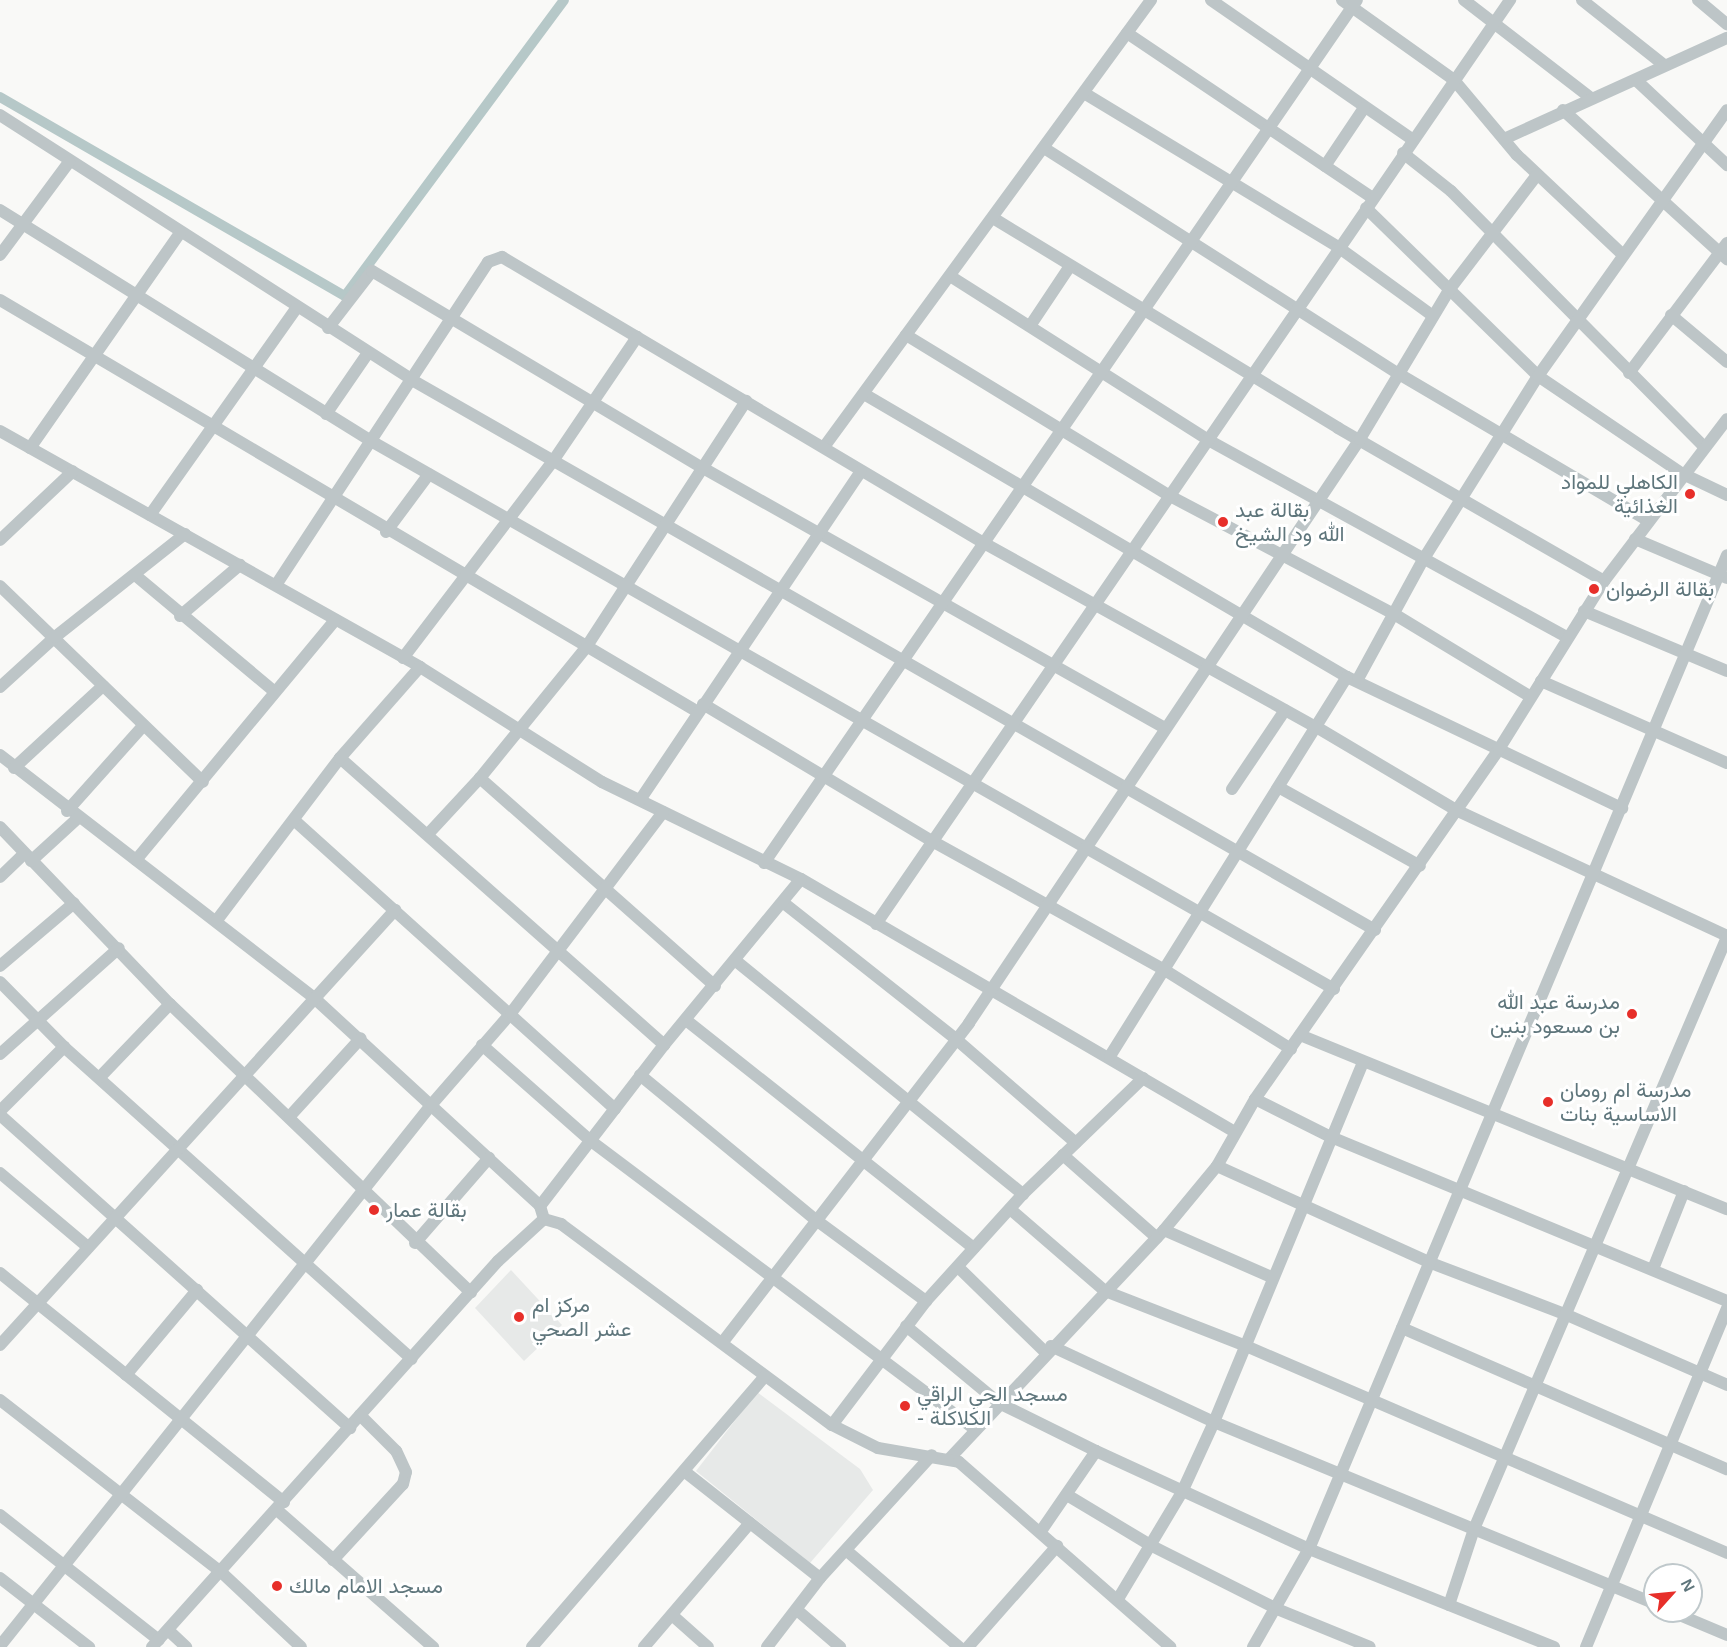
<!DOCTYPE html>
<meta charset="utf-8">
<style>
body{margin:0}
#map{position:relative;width:1727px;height:1647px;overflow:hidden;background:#f9f9f7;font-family:Arial,Vazirmatn,sans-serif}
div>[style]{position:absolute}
.built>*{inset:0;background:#e7e9e8}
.canal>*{height:10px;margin:-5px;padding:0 5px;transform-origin:5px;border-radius:5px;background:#b6c8c8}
.minor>*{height:12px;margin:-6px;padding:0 6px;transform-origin:6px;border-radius:6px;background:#bdc5c7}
.dots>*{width:16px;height:16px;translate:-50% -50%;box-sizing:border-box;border:3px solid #fff;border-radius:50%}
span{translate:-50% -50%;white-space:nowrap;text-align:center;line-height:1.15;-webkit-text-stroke:6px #fff;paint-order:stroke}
.poi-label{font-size:21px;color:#5f767c}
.right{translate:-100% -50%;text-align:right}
.left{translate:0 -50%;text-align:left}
.north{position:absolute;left:1643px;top:1563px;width:60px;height:60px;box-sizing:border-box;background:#fff;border:2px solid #bfc8cb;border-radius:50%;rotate:63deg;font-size:16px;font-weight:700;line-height:24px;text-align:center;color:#5f767c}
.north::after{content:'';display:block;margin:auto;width:21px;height:27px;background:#e72f2a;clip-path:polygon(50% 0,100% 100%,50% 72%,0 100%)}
</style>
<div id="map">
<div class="built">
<i style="clip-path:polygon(511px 1270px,562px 1325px,524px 1361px,475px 1308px)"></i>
<i style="clip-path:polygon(757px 1392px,860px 1469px,873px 1490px,810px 1563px,696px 1471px)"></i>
</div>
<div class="canal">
<i style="left:0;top:97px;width:398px;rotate:30deg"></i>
<i style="left:345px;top:296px;width:368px;rotate:-53.5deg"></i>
</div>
<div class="minor">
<i style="left:1211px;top:0;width:246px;rotate:34.7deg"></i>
<i style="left:1342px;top:0;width:138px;rotate:35.5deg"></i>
<i style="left:1454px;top:80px;width:98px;rotate:50deg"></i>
<i style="left:1517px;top:155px;width:146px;rotate:43.3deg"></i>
<i style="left:1464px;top:0;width:160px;rotate:37.7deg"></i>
<i style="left:1582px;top:0;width:105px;rotate:38.4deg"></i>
<i style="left:1698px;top:0;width:38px;rotate:40deg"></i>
<i style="left:1127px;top:33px;width:296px;rotate:33.9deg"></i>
<i style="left:1636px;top:80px;width:125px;rotate:43deg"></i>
<i style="left:1084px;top:93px;width:297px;rotate:31.2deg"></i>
<i style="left:1338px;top:247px;width:117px;rotate:36deg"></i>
<i style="left:1563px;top:110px;width:222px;rotate:42.3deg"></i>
<i style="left:0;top:115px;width:490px;rotate:32.7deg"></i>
<i style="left:412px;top:380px;width:1109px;rotate:29.73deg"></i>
<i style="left:1504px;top:139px;width:245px;rotate:-24.4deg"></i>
<i style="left:1044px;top:148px;width:421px;rotate:32.5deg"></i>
<i style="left:1399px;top:374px;width:290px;rotate:30.5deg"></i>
<i style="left:1403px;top:153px;width:61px;rotate:38.4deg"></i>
<i style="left:1451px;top:191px;width:360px;rotate:45.3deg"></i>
<i style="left:1325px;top:166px;width:70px;rotate:-56.1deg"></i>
<i style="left:1366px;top:208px;width:240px;rotate:44.3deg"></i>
<i style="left:1538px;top:376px;width:175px;rotate:34.1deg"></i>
<i style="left:1683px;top:474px;width:49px;rotate:25.5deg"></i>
<i style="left:0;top:210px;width:437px;rotate:31.9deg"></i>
<i style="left:371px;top:441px;width:1108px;rotate:29.64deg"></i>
<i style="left:993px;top:218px;width:404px;rotate:31.3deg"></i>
<i style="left:1338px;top:428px;width:307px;rotate:29.9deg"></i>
<i style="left:0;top:255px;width:116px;rotate:-53.4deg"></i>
<i style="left:950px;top:276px;width:308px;rotate:32.4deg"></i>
<i style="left:1210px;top:441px;width:407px;rotate:28.8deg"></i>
<i style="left:0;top:300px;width:811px;rotate:30.55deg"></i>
<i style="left:1671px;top:315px;width:73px;rotate:40deg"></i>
<i style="left:1030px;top:326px;width:72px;rotate:-56.3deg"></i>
<i style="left:328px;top:328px;width:72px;rotate:-52.3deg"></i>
<i style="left:372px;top:271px;width:385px;rotate:30.8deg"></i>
<i style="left:703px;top:468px;width:530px;rotate:29.37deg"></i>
<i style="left:906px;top:335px;width:309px;rotate:31.4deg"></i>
<i style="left:1170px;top:496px;width:253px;rotate:27.8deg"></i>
<i style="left:1394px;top:614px;width:160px;rotate:31.2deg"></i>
<i style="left:1629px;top:373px;width:163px;rotate:-53deg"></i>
<i style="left:864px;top:394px;width:560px;rotate:30.37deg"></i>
<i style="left:1347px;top:677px;width:305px;rotate:25.5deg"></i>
<i style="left:326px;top:414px;width:74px;rotate:-55.5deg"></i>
<i style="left:0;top:431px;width:482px;rotate:29.3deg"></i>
<i style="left:420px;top:667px;width:215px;rotate:32.3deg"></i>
<i style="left:602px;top:782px;width:221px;rotate:26deg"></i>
<i style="left:801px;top:879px;width:502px;rotate:30.24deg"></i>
<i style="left:824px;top:447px;width:554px;rotate:-53.81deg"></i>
<i style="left:30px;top:448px;width:262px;rotate:-55.1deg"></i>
<i style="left:150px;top:515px;width:252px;rotate:-54.7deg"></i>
<i style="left:386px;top:532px;width:72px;rotate:-53.4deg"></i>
<i style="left:1635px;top:539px;width:100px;rotate:23deg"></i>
<i style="left:0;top:540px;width:100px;rotate:-43.4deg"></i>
<i style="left:135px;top:575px;width:182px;rotate:39.9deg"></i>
<i style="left:276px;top:585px;width:386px;rotate:-56.7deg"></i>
<i style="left:488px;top:262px;width:15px;rotate:-20deg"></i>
<i style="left:502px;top:257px;width:558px;rotate:30.7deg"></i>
<i style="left:982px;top:542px;width:384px;rotate:29deg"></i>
<i style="left:1318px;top:728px;width:163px;rotate:30.7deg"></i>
<i style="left:1458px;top:811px;width:297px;rotate:24.9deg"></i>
<i style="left:0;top:586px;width:282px;rotate:44deg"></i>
<i style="left:1584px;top:611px;width:155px;rotate:22.8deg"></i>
<i style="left:180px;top:616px;width:79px;rotate:-40.4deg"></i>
<i style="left:403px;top:658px;width:248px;rotate:-52.7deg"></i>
<i style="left:553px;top:461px;width:150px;rotate:-55.9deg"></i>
<i style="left:1358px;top:679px;width:136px;rotate:-61.4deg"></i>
<i style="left:1423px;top:560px;width:217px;rotate:-58deg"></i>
<i style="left:1538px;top:376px;width:326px;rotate:-54.6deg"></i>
<i style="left:1541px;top:681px;width:203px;rotate:23.8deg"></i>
<i style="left:0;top:687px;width:74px;rotate:-42.3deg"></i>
<i style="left:55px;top:637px;width:166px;rotate:-38.4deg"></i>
<i style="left:703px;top:704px;width:267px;rotate:30.9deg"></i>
<i style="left:932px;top:841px;width:264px;rotate:29deg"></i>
<i style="left:1163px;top:969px;width:151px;rotate:32deg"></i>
<i style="left:0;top:755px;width:394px;rotate:37.7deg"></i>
<i style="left:312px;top:996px;width:310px;rotate:42.6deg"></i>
<i style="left:540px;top:1206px;width:14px;rotate:73deg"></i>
<i style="left:340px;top:758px;width:433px;rotate:41.5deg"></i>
<i style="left:14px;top:768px;width:121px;rotate:-42.7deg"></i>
<i style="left:1280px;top:788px;width:160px;rotate:29.1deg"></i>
<i style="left:1232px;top:789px;width:95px;rotate:-56.1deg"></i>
<i style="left:640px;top:800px;width:396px;rotate:-56.1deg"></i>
<i style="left:67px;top:811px;width:114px;rotate:-48.2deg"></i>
<i style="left:294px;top:820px;width:432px;rotate:42deg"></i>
<i style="left:0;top:827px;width:245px;rotate:46.2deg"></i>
<i style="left:170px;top:1004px;width:417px;rotate:43.8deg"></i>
<i style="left:429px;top:833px;width:75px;rotate:-47.2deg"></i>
<i style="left:136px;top:860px;width:312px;rotate:-50.3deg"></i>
<i style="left:31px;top:861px;width:62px;rotate:-42.4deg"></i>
<i style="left:764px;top:863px;width:1047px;rotate:-55.51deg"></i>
<i style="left:0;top:877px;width:33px;rotate:-44deg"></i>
<i style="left:785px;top:904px;width:219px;rotate:38.3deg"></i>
<i style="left:957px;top:1040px;width:157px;rotate:40.9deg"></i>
<i style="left:217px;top:920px;width:203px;rotate:-52.8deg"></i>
<i style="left:340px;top:758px;width:121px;rotate:-48.7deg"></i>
<i style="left:876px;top:924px;width:1121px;rotate:-55.54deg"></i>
<i style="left:736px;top:961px;width:370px;rotate:39.1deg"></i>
<i style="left:0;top:966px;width:97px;rotate:-40.4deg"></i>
<i style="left:0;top:982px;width:91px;rotate:45.4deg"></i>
<i style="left:64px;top:1047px;width:467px;rotate:41.9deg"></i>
<i style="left:715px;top:986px;width:314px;rotate:-138.5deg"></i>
<i style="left:480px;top:778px;width:166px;rotate:-50.9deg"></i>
<i style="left:585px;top:649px;width:296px;rotate:-57deg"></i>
<i style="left:686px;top:1020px;width:367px;rotate:38.4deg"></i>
<i style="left:1300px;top:1035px;width:461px;rotate:22.2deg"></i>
<i style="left:482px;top:1045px;width:145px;rotate:41.4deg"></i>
<i style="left:591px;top:1141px;width:480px;rotate:36.9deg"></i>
<i style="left:0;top:1054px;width:159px;rotate:-41.7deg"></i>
<i style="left:1110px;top:1056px;width:447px;rotate:-58deg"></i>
<i style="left:640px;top:1075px;width:228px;rotate:39.5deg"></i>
<i style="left:816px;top:1220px;width:137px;rotate:36.4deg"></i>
<i style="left:100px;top:1077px;width:101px;rotate:-46.2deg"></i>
<i style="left:1255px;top:1099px;width:85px;rotate:26.6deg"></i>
<i style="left:1331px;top:1137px;width:429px;rotate:22.5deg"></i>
<i style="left:0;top:1111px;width:91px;rotate:-45deg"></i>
<i style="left:0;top:1115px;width:470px;rotate:41.8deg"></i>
<i style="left:290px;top:1116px;width:105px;rotate:-47.7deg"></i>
<i style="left:1063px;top:1155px;width:125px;rotate:41.4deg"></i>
<i style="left:1217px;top:1166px;width:235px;rotate:24.4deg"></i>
<i style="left:1431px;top:1263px;width:146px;rotate:20.9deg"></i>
<i style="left:1567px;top:1315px;width:175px;rotate:23.6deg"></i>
<i style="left:0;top:1173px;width:115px;rotate:40.1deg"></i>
<i style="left:540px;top:1206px;width:203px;rotate:-52.4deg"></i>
<i style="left:664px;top:1045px;width:215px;rotate:-50.5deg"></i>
<i style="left:1010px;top:1209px;width:125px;rotate:40.8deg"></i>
<i style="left:1105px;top:1291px;width:151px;rotate:21.3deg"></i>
<i style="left:1246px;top:1346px;width:524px;rotate:23.28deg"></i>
<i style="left:1164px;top:1230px;width:117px;rotate:23.7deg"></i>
<i style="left:415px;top:1243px;width:113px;rotate:-49deg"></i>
<i style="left:959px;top:1268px;width:120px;rotate:44.3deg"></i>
<i style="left:1653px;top:1269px;width:84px;rotate:-68.3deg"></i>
<i style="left:0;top:1273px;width:365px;rotate:38.9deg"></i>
<i style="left:906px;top:1326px;width:121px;rotate:39.6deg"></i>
<i style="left:999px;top:1403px;width:108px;rotate:26.3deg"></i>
<i style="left:1096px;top:1451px;width:234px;rotate:24.7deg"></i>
<i style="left:1309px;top:1549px;width:264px;rotate:21.8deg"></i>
<i style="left:1402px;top:1328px;width:354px;rotate:23.5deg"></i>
<i style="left:722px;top:1343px;width:404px;rotate:-52.3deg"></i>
<i style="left:969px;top:1023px;width:703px;rotate:-56.2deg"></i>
<i style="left:1360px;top:439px;width:174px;rotate:-59.1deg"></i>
<i style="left:1449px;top:290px;width:145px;rotate:-52.6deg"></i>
<i style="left:0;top:1345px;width:588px;rotate:-47.76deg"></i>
<i style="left:1051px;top:1346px;width:180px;rotate:25deg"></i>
<i style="left:1214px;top:1422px;width:477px;rotate:22.4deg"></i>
<i style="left:126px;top:1375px;width:111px;rotate:-50.1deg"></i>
<i style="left:0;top:1400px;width:279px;rotate:37.9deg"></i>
<i style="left:220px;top:1571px;width:111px;rotate:43.2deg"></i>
<i style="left:832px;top:1425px;width:156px;rotate:-52.8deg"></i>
<i style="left:926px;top:1301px;width:144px;rotate:-47.8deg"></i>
<i style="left:1023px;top:1194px;width:167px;rotate:-44deg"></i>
<i style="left:950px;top:1458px;width:313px;rotate:-46.8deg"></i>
<i style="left:1164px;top:1230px;width:83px;rotate:-50.4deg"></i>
<i style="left:1217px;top:1166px;width:77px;rotate:-60.4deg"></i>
<i style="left:1255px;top:1099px;width:427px;rotate:-55.1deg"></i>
<i style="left:1499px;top:749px;width:198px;rotate:-58deg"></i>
<i style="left:1604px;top:581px;width:203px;rotate:-52.8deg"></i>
<i style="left:684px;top:1471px;width:173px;rotate:38.2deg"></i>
<i style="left:1067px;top:1495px;width:99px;rotate:31deg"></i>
<i style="left:1152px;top:1546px;width:140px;rotate:26.7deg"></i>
<i style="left:1277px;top:1609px;width:100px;rotate:22.2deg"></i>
<i style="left:277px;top:1510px;width:208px;rotate:41.3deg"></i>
<i style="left:0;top:1515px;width:202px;rotate:38.2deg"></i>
<i style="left:1041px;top:1531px;width:97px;rotate:-55.5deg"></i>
<i style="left:847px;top:1551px;width:148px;rotate:40.6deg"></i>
<i style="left:333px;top:1560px;width:103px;rotate:-47.4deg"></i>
<i style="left:403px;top:1484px;width:12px;rotate:-76deg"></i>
<i style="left:406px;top:1472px;width:23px;rotate:-115deg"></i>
<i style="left:396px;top:1451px;width:51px;rotate:-135deg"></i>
<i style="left:0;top:1578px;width:113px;rotate:37.8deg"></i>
<i style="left:1118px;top:1599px;width:125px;rotate:-59.1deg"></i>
<i style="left:1182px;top:1492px;width:77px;rotate:-65.4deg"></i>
<i style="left:1214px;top:1422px;width:390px;rotate:-67.5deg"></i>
<i style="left:1449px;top:1605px;width:80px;rotate:-71.8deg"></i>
<i style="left:1474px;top:1529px;width:644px;rotate:-66.86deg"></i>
<i style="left:797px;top:1610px;width:57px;rotate:40.7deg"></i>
<i style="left:1670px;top:1611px;width:62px;rotate:22.8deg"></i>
<i style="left:672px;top:1615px;width:48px;rotate:41.6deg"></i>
<i style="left:168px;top:1630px;width:25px;rotate:43deg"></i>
<i style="left:0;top:1646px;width:693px;rotate:-51.44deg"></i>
<i style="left:432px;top:1104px;width:121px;rotate:-49deg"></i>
<i style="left:511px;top:1013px;width:252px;rotate:-52.9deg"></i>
<i style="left:152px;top:1647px;width:518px;rotate:-48.13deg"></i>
<i style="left:498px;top:1261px;width:62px;rotate:-42.4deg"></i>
<i style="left:544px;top:1219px;width:18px;rotate:16deg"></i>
<i style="left:561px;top:1224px;width:337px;rotate:36.6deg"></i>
<i style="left:832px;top:1425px;width:51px;rotate:26.6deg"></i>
<i style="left:878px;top:1448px;width:82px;rotate:9.8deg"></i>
<i style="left:959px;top:1462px;width:281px;rotate:41.2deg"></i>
<i style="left:532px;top:1647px;width:356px;rotate:-49.3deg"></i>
<i style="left:644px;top:1647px;width:163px;rotate:-49.5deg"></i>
<i style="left:767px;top:1647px;width:87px;rotate:-52.5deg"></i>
<i style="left:820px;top:1578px;width:166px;rotate:-47.7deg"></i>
<i style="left:968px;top:1647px;width:135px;rotate:-48.6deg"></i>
<i style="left:1253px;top:1647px;width:113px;rotate:-60.3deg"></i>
<i style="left:1309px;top:1549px;width:1078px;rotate:-67.19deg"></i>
<i style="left:1586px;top:1647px;width:367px;rotate:-67.4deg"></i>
</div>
<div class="dots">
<i style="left:1690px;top:494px;background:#e72f2a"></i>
<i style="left:1223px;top:522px;background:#e72f2a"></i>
<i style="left:1594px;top:589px;background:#e72f2a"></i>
<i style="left:1632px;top:1014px;background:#e72f2a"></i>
<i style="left:1548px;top:1102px;background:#e72f2a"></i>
<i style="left:374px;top:1210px;background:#e72f2a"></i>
<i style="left:519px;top:1317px;background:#e72f2a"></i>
<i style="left:905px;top:1406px;background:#e72f2a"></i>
<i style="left:277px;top:1586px;background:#e72f2a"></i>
</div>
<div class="poi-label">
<span class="right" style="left:1678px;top:494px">الكاهلي للمواد<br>الغذائية</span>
<span class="left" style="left:1235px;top:522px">بقالة عبد<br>الله ود الشيخ</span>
<span class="left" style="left:1606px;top:589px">بقالة الرضوان</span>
<span class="right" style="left:1620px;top:1014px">مدرسة عبد الله<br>بن مسعود بنين</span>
<span class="left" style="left:1560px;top:1102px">مدرسة ام رومان<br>الاساسية بنات</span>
<span class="left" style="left:386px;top:1210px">بقالة عمار</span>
<span class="left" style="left:532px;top:1317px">مركز ام<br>عشر الصحي</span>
<span class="left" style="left:917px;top:1406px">مسجد الحي الراقي<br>- الكلاكلة</span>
<span class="left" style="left:289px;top:1586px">مسجد الامام مالك</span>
</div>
<div class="north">N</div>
</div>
